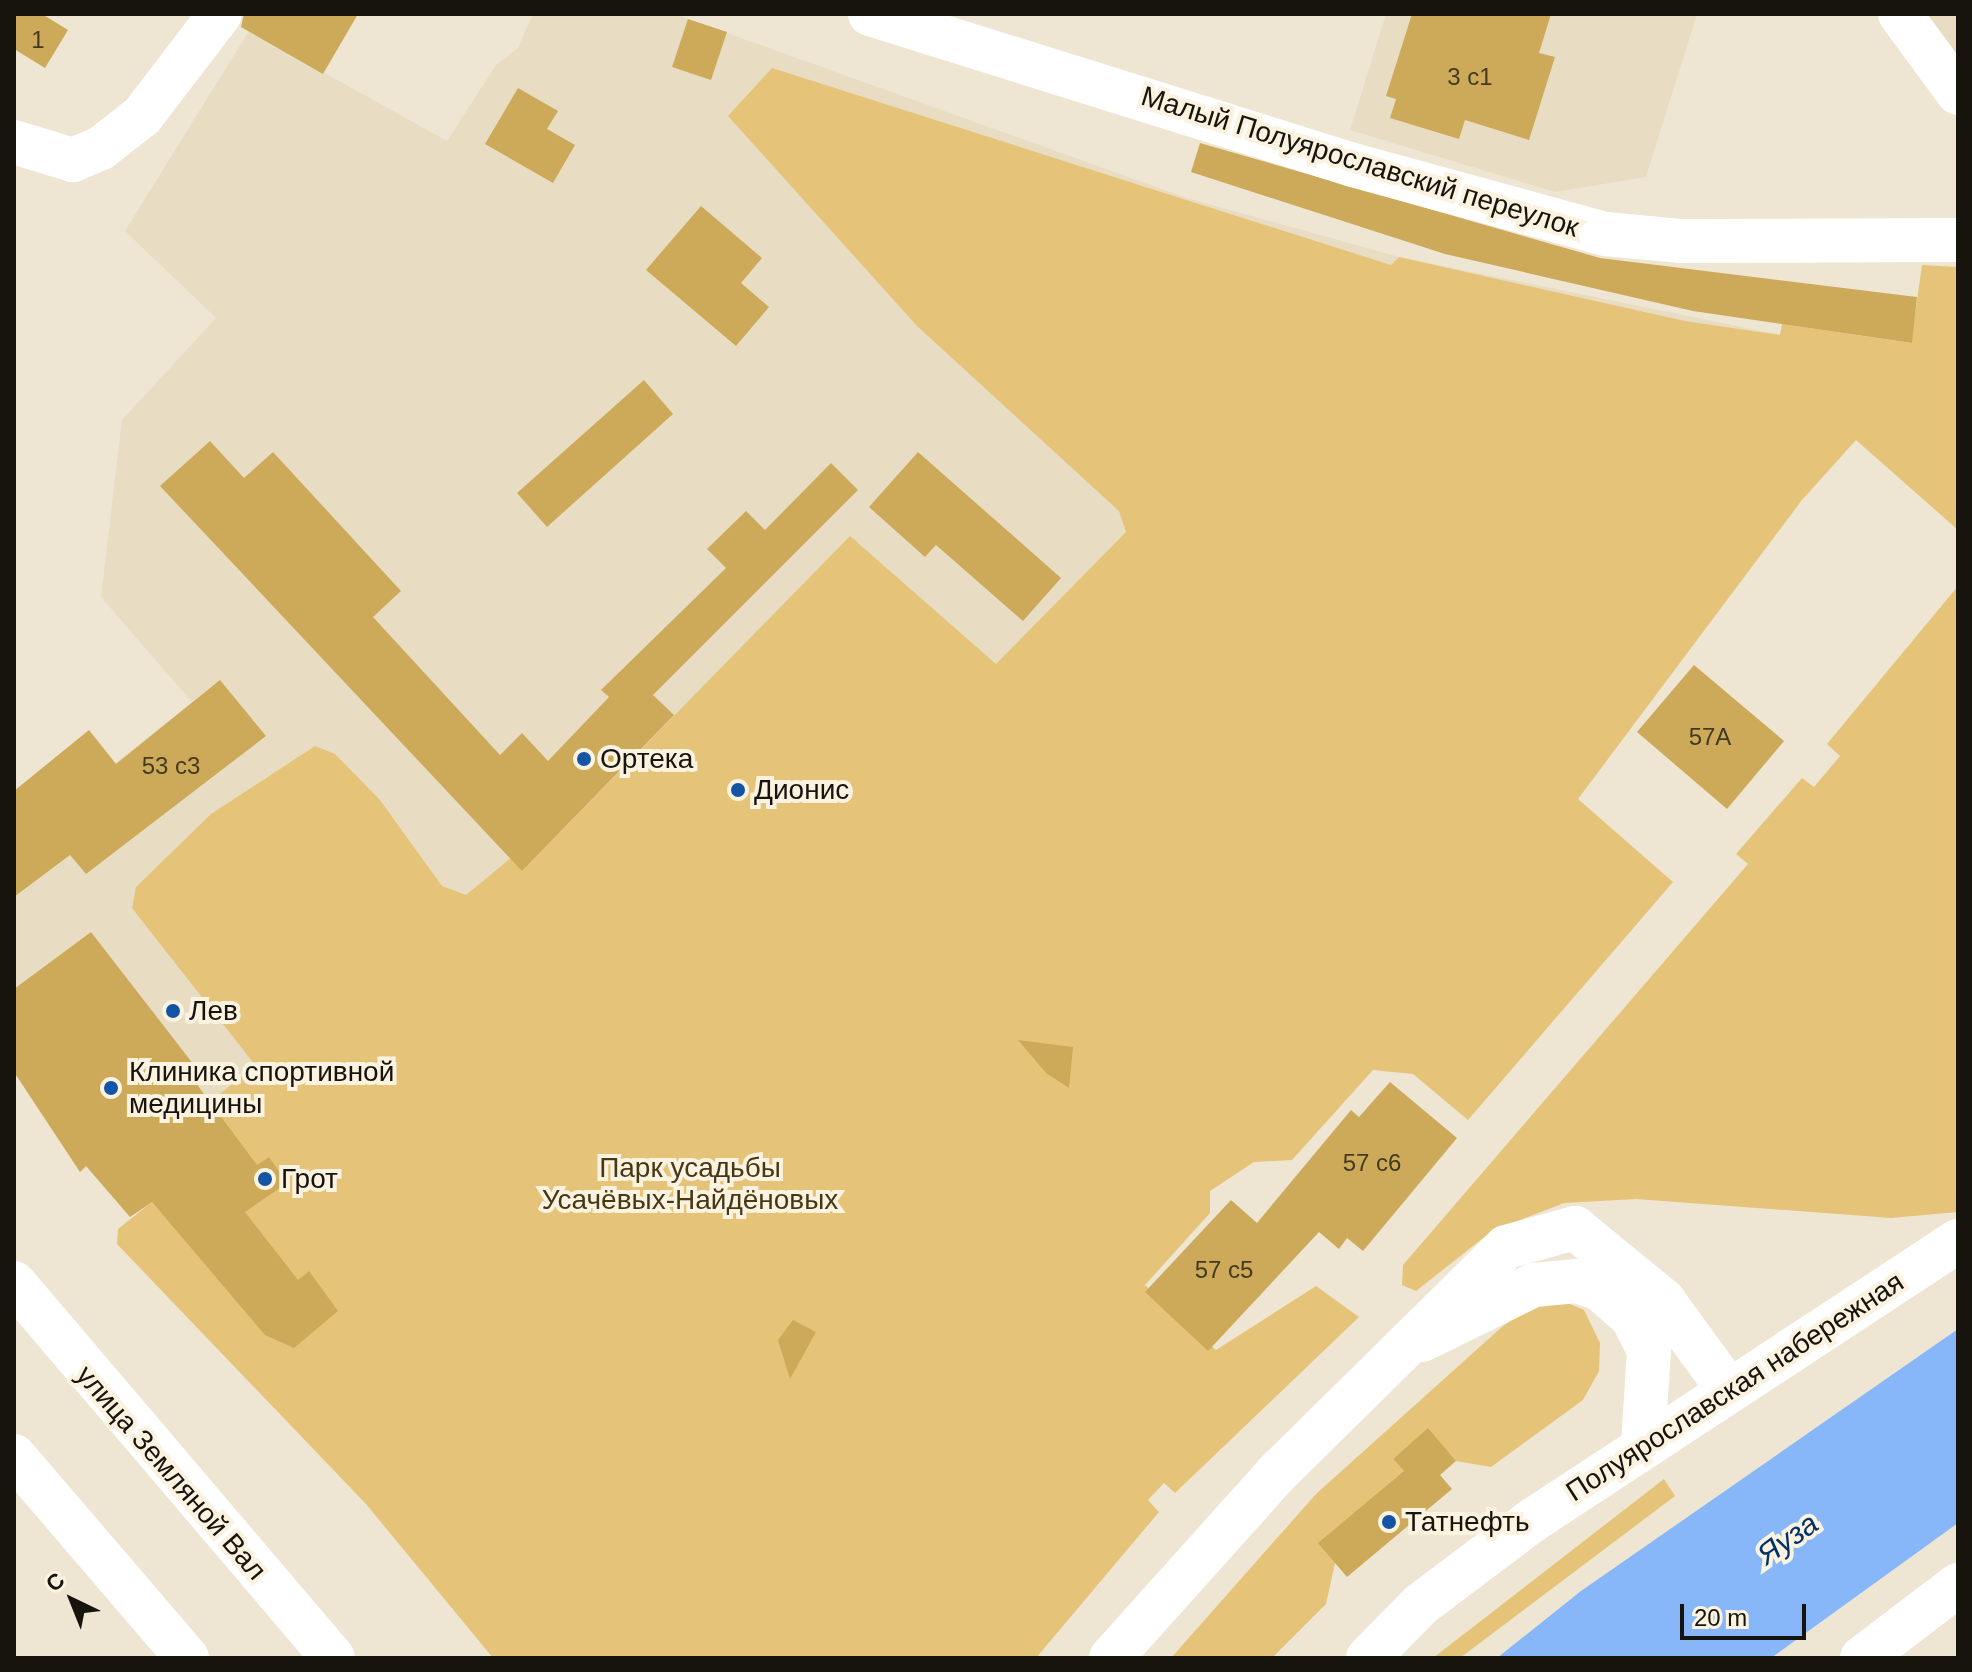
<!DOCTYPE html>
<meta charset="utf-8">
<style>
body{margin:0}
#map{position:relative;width:1972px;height:1672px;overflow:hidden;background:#eee5d3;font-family:Arial,sans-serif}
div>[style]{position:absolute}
.built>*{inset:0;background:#e8ddc3}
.green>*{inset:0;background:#e5c479}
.water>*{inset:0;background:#87b7f9}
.building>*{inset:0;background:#cdaa59}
.street>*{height:44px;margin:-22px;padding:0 22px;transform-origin:22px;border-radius:22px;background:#fff}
.secondary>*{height:44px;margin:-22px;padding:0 22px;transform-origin:22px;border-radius:22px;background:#fff}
.primary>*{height:44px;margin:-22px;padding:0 22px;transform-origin:22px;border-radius:22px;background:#fff}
.dots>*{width:22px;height:22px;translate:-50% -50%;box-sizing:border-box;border:4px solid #fbf2e0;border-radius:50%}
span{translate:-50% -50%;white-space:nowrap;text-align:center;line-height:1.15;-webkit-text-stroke:8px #fbf2e0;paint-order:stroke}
.number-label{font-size:24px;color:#443a21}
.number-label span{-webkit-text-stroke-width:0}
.street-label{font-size:28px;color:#17140e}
.poi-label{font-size:28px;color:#17140e}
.left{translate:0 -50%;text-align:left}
.park-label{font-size:28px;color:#473815}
.water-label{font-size:30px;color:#02316a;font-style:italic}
.frame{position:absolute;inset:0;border:16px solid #17140e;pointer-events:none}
.north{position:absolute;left:32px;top:1560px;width:80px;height:80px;-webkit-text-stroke:6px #fbf2e0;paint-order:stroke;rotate:317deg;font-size:22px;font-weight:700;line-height:32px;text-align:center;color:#17140e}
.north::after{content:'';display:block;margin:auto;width:28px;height:36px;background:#17140e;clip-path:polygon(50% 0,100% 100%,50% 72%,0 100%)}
.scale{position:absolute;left:1680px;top:1604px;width:126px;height:36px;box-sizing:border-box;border:4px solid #17140e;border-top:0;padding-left:10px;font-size:24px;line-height:28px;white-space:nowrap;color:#17140e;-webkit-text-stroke:6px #fbf2e0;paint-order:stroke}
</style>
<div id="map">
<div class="built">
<i style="clip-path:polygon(533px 14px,674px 14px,1187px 198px,1399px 257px,1781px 335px,265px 1335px,153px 1203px,130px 1217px,87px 1167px,80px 1172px,14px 1072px,14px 844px,192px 702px,101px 597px,122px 420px,216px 318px,125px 231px,249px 31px,447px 141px,496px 65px,518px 48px)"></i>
<i style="clip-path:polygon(1386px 14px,1697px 14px,1646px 177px,1555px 192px,1350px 130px)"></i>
<i style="clip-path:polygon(1923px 14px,1958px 14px,1958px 57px)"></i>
</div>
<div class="green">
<i style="clip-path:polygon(772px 68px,1391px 265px,1399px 257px,1685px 321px,1780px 335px,1782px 324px,1911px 343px,1922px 265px,1958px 267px,1958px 530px,1856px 440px,1802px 500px,1578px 799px,1673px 882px,1468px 1120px,1413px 1074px,1373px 1070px,1292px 1160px,1254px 1162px,1210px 1191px,1210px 1213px,1145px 1285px,1216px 1350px,1316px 1286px,1359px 1317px,1175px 1493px,1164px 1483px,1148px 1500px,1159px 1512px,1036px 1658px,493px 1658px,366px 1504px,117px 1244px,118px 1229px,152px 1202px,179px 1232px,209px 1103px,255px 1065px,132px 908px,136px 887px,211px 814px,315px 746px,335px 754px,380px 800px,442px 886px,466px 895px,511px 858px,523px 870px,850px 536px,996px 664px,1126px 532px,1119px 511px,917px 326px,728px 116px)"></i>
<i style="clip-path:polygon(1958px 586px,1958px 1212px,1891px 1218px,1636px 1199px,1564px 1203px,1492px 1231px,1416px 1291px,1402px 1285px,1403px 1265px,1748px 864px,1736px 854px,1802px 778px,1814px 787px,1840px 756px,1827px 744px)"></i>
<i style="clip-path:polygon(1549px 1295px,1584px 1310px,1600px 1343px,1599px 1371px,1583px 1400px,1491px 1467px,1456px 1461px,1428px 1429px,1393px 1459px,1404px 1471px,1335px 1563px,1326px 1604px,1272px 1658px,1171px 1658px,1316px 1494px,1503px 1326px)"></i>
<i style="clip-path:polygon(1664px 1479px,1675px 1496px,1460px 1658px,1433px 1658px)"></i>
</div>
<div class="water">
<i style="clip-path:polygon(1958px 1329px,1958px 1523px,1771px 1658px,1497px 1658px,1581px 1591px)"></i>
</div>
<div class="building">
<i style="clip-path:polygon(14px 14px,42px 14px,68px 30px,45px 68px,14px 49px)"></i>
<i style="clip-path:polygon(244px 14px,358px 14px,323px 74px,241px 27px)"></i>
<i style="clip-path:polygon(1412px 14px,1551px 14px,1539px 53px,1555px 57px,1529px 140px,1465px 120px,1459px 139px,1390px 118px,1396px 99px,1386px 96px)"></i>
<i style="clip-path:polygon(688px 19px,727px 32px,711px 80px,672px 67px)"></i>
<i style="clip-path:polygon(518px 88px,558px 111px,547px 129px,575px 145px,553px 183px,485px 144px)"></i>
<i style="clip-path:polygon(1200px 143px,1600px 258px,1917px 297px,1912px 343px,1693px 311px,1445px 254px,1191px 172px)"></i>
<i style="clip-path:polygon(701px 206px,762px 258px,741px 283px,769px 307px,736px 346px,646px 270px)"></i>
<i style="clip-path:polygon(644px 380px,673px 414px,547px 527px,517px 493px)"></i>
<i style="clip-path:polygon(210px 441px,244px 478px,273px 452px,401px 591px,373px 617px,500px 755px,522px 733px,548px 761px,609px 697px,601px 690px,726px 568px,707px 549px,746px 511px,765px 530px,831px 463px,858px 490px,653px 695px,674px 715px,522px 871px,160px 486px)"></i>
<i style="clip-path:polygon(918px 452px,1061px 578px,1023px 621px,936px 545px,925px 557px,869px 507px)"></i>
<i style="clip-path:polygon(1694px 665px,1784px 741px,1727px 809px,1637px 732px)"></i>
<i style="clip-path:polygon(220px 680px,266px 736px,86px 874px,70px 855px,14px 897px,14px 791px,89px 730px,116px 764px)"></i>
<i style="clip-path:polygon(91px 932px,194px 1065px,187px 1071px,257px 1165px,269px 1157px,287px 1183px,245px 1212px,298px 1280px,309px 1271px,338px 1311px,294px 1348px,265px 1335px,152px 1202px,130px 1217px,86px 1166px,80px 1172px,14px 1072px,14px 989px)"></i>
<i style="clip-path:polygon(1018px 1040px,1073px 1047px,1069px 1088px,1046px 1073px)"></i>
<i style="clip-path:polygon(1390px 1082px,1457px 1138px,1363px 1251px,1347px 1238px,1339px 1249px,1319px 1232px,1208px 1351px,1145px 1292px,1231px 1200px,1257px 1223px,1351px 1110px,1359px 1117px)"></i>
<i style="clip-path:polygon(793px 1320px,816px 1332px,790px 1379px,778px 1340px)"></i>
<i style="clip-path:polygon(1428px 1428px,1456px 1461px,1440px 1475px,1452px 1489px,1347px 1577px,1318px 1543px,1404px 1471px,1393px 1459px)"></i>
</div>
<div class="street">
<i style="left:870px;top:14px;width:506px;rotate:17.36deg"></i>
<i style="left:1353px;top:165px;width:262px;rotate:15.3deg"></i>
<i style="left:1606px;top:234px;width:74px;rotate:5.4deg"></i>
<i style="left:1680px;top:241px;width:278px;rotate:-0.2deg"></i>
<i style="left:1900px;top:14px;width:98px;rotate:53.7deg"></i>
<i style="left:14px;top:142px;width:62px;rotate:17deg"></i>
<i style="left:73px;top:160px;width:30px;rotate:-23deg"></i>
<i style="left:101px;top:148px;width:52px;rotate:-38deg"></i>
<i style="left:142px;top:116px;width:128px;rotate:-52.6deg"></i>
</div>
<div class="secondary">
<i style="left:1422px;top:1340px;width:125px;rotate:-26.2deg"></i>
<i style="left:1534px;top:1285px;width:43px;rotate:-5.3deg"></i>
<i style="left:1577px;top:1281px;width:24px;rotate:19deg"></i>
<i style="left:1600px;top:1289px;width:43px;rotate:41.2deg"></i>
<i style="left:1632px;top:1317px;width:38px;rotate:63deg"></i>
<i style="left:1649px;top:1351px;width:92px;rotate:93.7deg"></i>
<i style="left:1111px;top:1658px;width:247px;rotate:-48.1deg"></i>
<i style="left:1276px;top:1474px;width:323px;rotate:-44.6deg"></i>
<i style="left:1506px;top:1247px;width:72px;rotate:-15.4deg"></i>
<i style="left:1575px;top:1228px;width:114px;rotate:39.3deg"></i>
<i style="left:1663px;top:1300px;width:110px;rotate:53.9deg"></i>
<i style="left:1368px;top:1658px;width:74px;rotate:-45.5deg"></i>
<i style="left:1420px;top:1605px;width:138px;rotate:-37deg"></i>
<i style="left:1530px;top:1522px;width:512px;rotate:-33.29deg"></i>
<i style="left:1862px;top:1658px;width:121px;rotate:-37.2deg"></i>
</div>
<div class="primary">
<i style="left:14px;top:1283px;width:492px;rotate:49.6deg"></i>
<i style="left:14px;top:1456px;width:266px;rotate:49.4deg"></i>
</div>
<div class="dots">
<i style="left:584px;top:759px;background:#1354a4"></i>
<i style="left:738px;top:790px;background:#1354a4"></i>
<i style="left:173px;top:1011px;background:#1354a4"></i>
<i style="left:111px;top:1088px;background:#1354a4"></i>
<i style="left:265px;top:1179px;background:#1354a4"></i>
<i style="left:1389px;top:1522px;background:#1354a4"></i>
</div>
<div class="number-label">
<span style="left:38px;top:40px">1</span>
<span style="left:1470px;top:77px">3 с1</span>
<span style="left:1710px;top:737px">57А</span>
<span style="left:171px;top:766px">53 с3</span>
<span style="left:1372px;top:1163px">57 с6</span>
<span style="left:1224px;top:1270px">57 с5</span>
</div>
<div class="street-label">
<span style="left:1360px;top:162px;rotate:17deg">Малый Полуярославский переулок</span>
<span style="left:1735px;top:1387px;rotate:-33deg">Полуярославская набережная</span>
<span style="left:171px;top:1473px;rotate:49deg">улица Земляной Вал</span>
</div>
<div class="poi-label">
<span class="left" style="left:600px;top:759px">Ортека</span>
<span class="left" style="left:754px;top:790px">Дионис</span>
<span class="left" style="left:189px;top:1011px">Лев</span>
<span class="left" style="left:129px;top:1088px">Клиника спортивной<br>медицины</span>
<span class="left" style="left:281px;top:1179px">Грот</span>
<span class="left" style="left:1405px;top:1522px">Татнефть</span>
</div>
<div class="park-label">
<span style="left:690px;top:1184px">Парк усадьбы<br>Усачёвых-Найдёновых</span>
</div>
<div class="water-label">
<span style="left:1788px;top:1539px;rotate:-35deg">Яуза</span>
</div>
<div class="frame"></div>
<div class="north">С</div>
<div class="scale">20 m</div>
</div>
